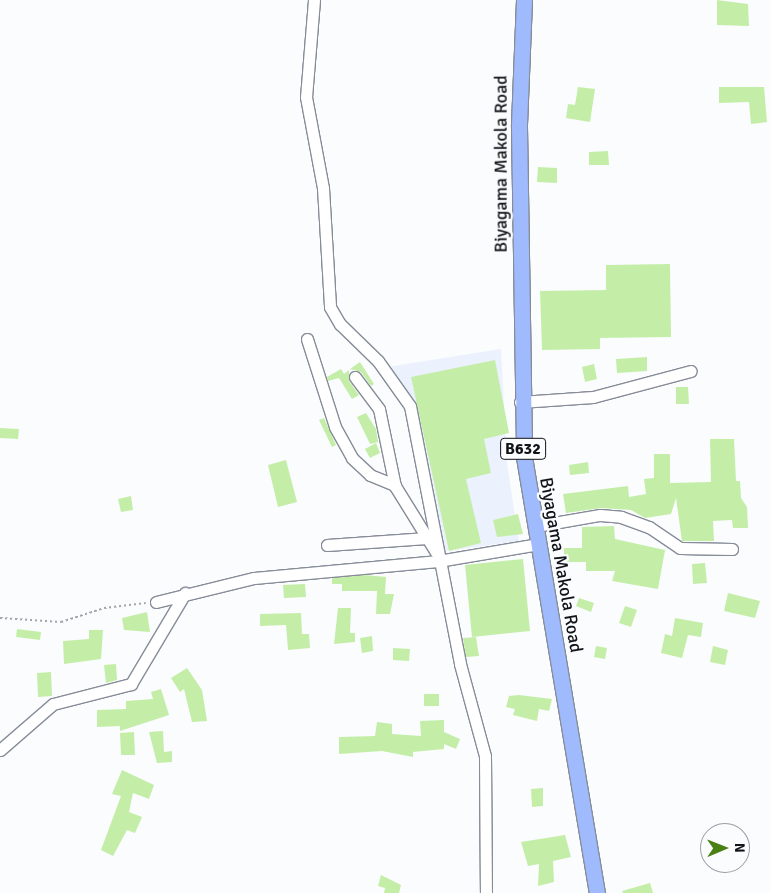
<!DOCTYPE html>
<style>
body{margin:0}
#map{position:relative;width:770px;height:893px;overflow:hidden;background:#fafcfe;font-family:Signika,sans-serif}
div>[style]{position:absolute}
.built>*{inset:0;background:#ecf1fe}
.building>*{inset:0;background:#c4eea8}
.path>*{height:2px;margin-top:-1px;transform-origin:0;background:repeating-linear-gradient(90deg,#a3a5a8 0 2.5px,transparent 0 5px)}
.roads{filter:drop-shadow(1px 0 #868c98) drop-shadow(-1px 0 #868c98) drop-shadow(0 1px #868c98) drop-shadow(0 -1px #868c98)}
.minor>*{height:11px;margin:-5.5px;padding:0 5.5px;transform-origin:5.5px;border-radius:5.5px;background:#fff}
.major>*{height:15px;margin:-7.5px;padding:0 7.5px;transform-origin:7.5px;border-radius:7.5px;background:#a0bbfd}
span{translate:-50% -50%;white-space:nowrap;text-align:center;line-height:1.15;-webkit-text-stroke:4.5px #fafcfe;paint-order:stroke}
.shield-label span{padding:1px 4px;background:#fafcfe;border:1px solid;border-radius:4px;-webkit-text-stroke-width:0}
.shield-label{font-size:16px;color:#111317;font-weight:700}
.street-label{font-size:18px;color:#111317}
.north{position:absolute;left:700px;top:823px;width:50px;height:50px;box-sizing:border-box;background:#fafcfe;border:1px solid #9d9fa2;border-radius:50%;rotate:89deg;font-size:14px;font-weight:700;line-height:20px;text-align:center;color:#111317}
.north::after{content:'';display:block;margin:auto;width:18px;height:22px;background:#4a7f14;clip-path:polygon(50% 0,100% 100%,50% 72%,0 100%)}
</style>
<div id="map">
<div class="built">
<i style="clip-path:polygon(501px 349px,507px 464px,519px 541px,439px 552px,409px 396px,387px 367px)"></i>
</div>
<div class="building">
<i style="clip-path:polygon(717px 0,748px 4px,749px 26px,717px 25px)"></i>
<i style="clip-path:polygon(578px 87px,595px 89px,590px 122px,566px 118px,568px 104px,575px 105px)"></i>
<i style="clip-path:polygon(719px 87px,764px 87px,767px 122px,751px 124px,749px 102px,719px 103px)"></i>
<i style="clip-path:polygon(608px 151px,609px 165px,589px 165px,589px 152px)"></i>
<i style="clip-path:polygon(538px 167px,557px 168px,557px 183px,537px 182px)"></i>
<i style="clip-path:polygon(670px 264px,671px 337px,600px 338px,600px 349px,542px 350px,540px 291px,606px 290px,606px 265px)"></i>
<i style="clip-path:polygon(647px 357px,647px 371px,617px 373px,616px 359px)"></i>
<i style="clip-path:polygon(495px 360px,509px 433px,484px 439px,491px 473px,466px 479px,481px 543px,449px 551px,411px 377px)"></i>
<i style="clip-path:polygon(360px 362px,374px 384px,371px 386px,361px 372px,350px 369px)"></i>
<i style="clip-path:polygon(594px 364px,597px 379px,585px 382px,582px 367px)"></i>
<i style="clip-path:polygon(341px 369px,344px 374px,349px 370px,349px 381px,359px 395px,352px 399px,339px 378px,328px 381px,327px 377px)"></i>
<i style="clip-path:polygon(676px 387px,688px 387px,689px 404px,676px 404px)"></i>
<i style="clip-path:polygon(366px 413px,376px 429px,378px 442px,370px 444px,357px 417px)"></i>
<i style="clip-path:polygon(324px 418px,336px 445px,332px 447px,319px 420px)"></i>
<i style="clip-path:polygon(0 428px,19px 429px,18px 439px,0 438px)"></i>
<i style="clip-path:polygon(710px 439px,734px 439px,736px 481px,740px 481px,741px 498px,747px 507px,748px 528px,733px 528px,732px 520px,713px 521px,714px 541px,682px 541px,676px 498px,671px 514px,645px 518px,631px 510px,601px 508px,566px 513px,563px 494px,628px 486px,629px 497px,646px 494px,644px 479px,654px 478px,654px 454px,670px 454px,670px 483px,711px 482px)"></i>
<i style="clip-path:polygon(376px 443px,380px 453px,370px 458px,365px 449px)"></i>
<i style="clip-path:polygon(286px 460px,297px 502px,278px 507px,268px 465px)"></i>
<i style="clip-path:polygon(588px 462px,589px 473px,570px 475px,569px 465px)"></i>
<i style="clip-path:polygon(131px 496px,133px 510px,121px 512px,118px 499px)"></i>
<i style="clip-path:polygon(518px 514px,523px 534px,497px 537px,493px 520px)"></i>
<i style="clip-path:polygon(614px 526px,615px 539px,665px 550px,658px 589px,612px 581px,615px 571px,586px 571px,586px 562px,564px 562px,564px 548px,582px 548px,582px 527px)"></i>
<i style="clip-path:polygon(523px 559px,530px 631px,472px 637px,465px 565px)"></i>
<i style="clip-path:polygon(705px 563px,707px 583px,693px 584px,692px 564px)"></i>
<i style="clip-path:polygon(364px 575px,386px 577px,385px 594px,394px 594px,390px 614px,376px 614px,377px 591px,342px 591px,342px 584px,332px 584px,332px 578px)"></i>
<i style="clip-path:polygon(305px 584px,306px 597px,284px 598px,283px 585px)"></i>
<i style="clip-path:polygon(728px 593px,760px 601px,755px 618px,724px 611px)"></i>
<i style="clip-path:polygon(579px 598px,594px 603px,591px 612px,576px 606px)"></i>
<i style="clip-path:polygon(625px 606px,637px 610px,631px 627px,619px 623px)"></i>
<i style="clip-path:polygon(338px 608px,351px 608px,350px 633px,355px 633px,355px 642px,334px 644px)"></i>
<i style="clip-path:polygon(147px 612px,150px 632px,124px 630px,122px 618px)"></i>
<i style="clip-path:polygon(301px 613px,302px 634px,309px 634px,310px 648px,288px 650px,286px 625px,260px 626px,260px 614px)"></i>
<i style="clip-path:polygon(675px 618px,703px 623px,701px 637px,688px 635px,682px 658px,661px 653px,665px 634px,672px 636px)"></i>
<i style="clip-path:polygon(17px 629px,41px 632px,40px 640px,16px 637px)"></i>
<i style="clip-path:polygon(89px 630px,103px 630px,101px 659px,64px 664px,63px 641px,89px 639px)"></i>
<i style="clip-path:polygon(372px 636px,373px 651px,362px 653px,360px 638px)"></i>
<i style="clip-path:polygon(476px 637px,479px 656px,466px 657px,463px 638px)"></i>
<i style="clip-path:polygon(596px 646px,607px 648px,605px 659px,594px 657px)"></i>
<i style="clip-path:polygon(713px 646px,728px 650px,725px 665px,710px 662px)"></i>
<i style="clip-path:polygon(393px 648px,410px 649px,409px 661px,393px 660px)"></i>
<i style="clip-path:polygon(116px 664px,117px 680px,106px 683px,104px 665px)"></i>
<i style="clip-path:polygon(187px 668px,202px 690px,207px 721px,192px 722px,184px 689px,180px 692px,171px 678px)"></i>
<i style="clip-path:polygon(51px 672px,52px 696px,38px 697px,37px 673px)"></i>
<i style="clip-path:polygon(161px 689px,169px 715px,120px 731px,120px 726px,97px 727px,97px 710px,126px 709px,126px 701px,153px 699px,151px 692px)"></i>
<i style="clip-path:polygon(424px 694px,439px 694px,439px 706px,424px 706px)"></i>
<i style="clip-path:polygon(519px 695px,552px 699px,549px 711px,539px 709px,537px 721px,513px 715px,515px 709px,506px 707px,509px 696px)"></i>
<i style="clip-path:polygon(444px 720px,444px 732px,460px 739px,456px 749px,444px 744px,444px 749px,413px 752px,413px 757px,382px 751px,339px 754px,339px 737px,375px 736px,377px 722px,392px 724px,392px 734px,421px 736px,420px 721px)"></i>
<i style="clip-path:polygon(163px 731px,164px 752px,172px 751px,172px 762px,157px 763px,149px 732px)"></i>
<i style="clip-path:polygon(134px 732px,135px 755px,121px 755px,120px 733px)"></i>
<i style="clip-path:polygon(122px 770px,154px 785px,149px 799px,133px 793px,129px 812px,142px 817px,135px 833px,127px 830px,113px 856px,101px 850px,121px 796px,112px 794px)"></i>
<i style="clip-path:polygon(543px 788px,543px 806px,532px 807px,531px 789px)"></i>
<i style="clip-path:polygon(565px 835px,571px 857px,553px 861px,554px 882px,538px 886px,539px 864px,528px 866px,521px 842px)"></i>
<i style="clip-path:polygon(381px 875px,401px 885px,399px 893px,384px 893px,385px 888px,378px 886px)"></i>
<i style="clip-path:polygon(650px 883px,653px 893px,623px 893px,622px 891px)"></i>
</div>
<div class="path">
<i style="left:0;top:618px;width:61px;rotate:3.8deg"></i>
<i style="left:61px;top:622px;width:45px;rotate:-18deg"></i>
<i style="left:104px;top:608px;width:42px;rotate:-6.8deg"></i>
</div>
<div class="roads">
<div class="minor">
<i style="left:314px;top:0;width:97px;rotate:94.7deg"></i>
<i style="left:306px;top:97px;width:93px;rotate:79.4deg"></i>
<i style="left:323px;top:188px;width:119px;rotate:86.6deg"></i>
<i style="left:330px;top:307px;width:20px;rotate:60deg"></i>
<i style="left:340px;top:324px;width:53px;rotate:44.2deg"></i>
<i style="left:378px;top:361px;width:55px;rotate:54.6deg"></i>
<i style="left:410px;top:406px;width:263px;rotate:79deg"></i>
<i style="left:460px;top:664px;width:95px;rotate:74.8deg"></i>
<i style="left:485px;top:756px;width:137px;rotate:89.6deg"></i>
<i style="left:307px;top:339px;width:92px;rotate:72.3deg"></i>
<i style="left:335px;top:427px;width:35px;rotate:61deg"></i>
<i style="left:352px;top:458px;width:25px;rotate:43deg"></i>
<i style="left:370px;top:475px;width:27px;rotate:22deg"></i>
<i style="left:355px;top:377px;width:40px;rotate:53deg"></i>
<i style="left:379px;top:409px;width:79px;rotate:78.3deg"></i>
<i style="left:395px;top:486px;width:78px;rotate:58.2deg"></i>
<i style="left:520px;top:402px;width:73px;rotate:-3.9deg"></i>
<i style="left:593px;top:397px;width:101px;rotate:-14.9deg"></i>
<i style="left:536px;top:526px;width:65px;rotate:-9.8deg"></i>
<i style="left:600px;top:515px;width:21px;rotate:5deg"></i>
<i style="left:621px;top:517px;width:30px;rotate:20deg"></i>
<i style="left:649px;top:527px;width:37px;rotate:34deg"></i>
<i style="left:680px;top:548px;width:52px;rotate:1.1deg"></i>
<i style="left:327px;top:545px;width:100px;rotate:-4deg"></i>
<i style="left:156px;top:602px;width:101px;rotate:-13.8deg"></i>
<i style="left:254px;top:578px;width:185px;rotate:-5.3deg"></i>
<i style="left:438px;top:561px;width:102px;rotate:-9.6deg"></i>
<i style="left:0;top:750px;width:70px;rotate:-41deg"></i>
<i style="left:53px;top:704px;width:81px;rotate:-14.4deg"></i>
<i style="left:131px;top:684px;width:106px;rotate:-59.3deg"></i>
</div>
<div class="major">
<i style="left:524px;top:0;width:127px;rotate:92.3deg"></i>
<i style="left:519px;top:127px;width:330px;rotate:89.1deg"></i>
<i style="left:524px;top:457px;width:442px;rotate:80.5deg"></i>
</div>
</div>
<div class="shield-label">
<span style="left:523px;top:449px">B632</span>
</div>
<div class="street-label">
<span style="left:501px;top:164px;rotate:-90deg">Biyagama Makola Road</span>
<span style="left:561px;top:565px;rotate:80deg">Biyagama Makola Road</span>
</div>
<div class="north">N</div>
</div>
